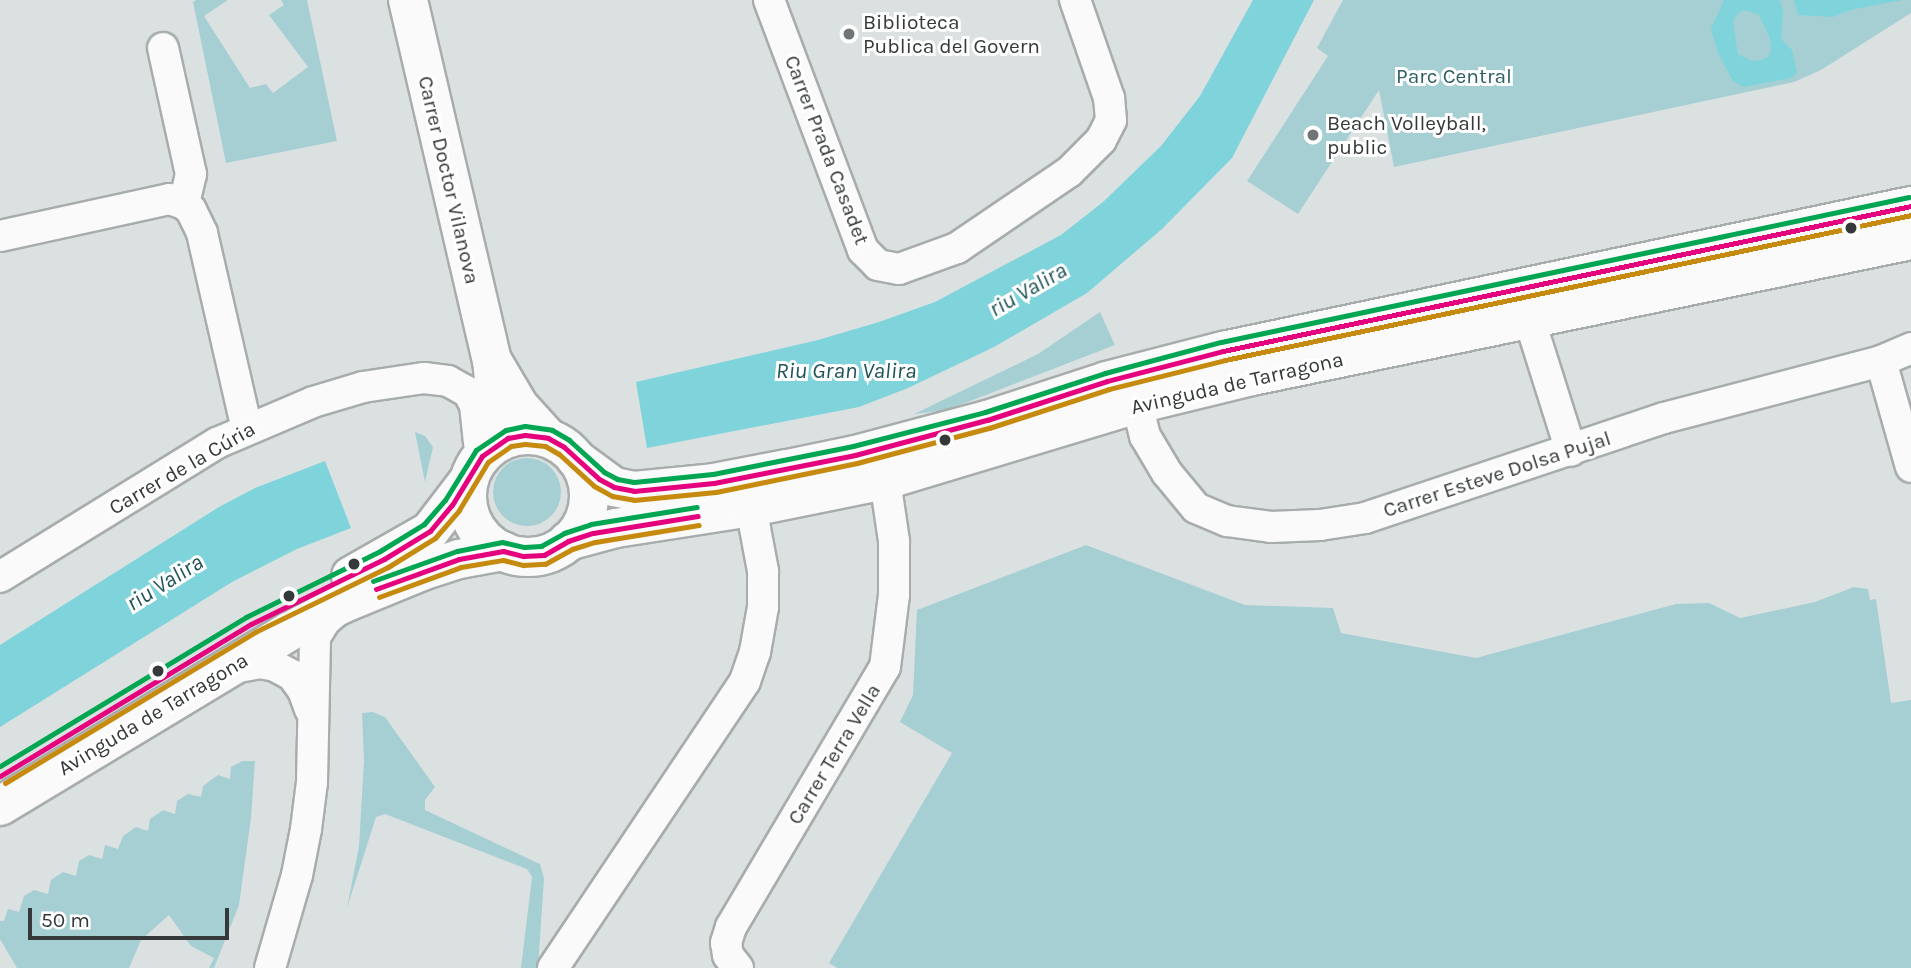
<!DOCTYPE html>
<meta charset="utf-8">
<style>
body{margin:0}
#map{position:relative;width:1911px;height:968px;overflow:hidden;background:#dbe1e1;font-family:Karla,sans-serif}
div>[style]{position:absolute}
.green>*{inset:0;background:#a6cfd3}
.round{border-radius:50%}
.water>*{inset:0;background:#7fd3da}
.roads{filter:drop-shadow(2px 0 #a8acac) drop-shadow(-2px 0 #a8acac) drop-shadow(0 2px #a8acac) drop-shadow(0 -2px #a8acac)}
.minor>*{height:30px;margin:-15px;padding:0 15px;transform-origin:15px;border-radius:15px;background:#fafafa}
.primary>*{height:38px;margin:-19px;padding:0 19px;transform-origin:19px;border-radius:19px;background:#fafafa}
.trunk>*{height:38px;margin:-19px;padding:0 19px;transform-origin:19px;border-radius:19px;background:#fafafa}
.trunk>.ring{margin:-19px;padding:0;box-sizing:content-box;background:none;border:38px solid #fafafa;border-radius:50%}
.bus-1>*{height:5px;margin:-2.5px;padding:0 2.5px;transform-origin:2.5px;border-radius:2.5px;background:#e5007d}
.bus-2>*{height:5px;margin:-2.5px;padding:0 2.5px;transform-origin:2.5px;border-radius:2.5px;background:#c68b0e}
.bus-3>*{height:5px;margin:-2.5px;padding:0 2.5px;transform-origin:2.5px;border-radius:2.5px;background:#00a651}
.dots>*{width:19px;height:19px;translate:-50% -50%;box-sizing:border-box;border:4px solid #fff;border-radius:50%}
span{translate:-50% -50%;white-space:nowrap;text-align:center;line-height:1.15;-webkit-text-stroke:6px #fff;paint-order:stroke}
.poi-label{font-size:21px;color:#35393a}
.left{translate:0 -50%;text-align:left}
.park-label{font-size:21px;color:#2d5f63}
.street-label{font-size:21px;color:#35393a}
.water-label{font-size:23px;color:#205358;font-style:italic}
.scale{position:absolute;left:28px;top:908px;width:201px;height:32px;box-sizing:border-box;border:4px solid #35393a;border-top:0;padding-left:9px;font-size:21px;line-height:24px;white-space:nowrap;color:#35393a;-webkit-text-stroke:5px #fff;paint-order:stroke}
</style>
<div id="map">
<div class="green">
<i style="clip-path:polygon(196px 0,228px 0,204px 16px,250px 88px,266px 84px,273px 93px,308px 67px,269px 15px,284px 5px,281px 0,307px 0,337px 141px,226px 163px,193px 2px)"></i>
<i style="clip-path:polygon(1343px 0,1911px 0,1911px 13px,1821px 70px,1794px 82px,1394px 167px,1379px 90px,1298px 214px,1247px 181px,1328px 56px,1317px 48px)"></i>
<i style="clip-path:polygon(1100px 312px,1115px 345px,947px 410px,914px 414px,1038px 354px)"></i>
<i style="clip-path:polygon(415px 432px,425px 436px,433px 447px,425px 482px)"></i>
<i class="round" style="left:493px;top:458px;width:68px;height:68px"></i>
<i style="clip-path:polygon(1086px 545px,1245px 605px,1333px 608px,1341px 633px,1476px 658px,1676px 604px,1709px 603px,1740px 618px,1815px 602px,1854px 587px,1868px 589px,1870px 600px,1876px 599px,1891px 703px,1911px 700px,1911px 968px,837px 968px,829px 963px,952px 753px,900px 722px,913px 695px,917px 610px)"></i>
<i style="clip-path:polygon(373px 712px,385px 717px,435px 787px,425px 800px,425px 810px,540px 864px,544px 878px,538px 968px,521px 968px,532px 877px,527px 869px,385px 814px,376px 817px,347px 908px,359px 846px,364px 761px,362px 713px)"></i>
<i style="clip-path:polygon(242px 761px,255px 761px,251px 818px,239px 905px,214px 968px,209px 968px,214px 958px,191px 946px,169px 915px,141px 940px,129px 968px,17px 968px,0 939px,0 921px,4px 921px,8px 909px,19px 912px,24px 896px,34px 890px,48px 894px,51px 880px,63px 872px,76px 876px,79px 861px,89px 855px,102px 859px,105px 845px,118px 849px,123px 836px,136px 827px,148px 831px,150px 819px,163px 810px,175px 814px,177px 801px,188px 794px,201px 797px,203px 786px,218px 775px,230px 779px,231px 767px)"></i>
</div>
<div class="water">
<i style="clip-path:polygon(1253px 0,1314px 0,1232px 158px,1162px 229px,1087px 293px,994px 347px,908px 388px,859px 407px,647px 448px,636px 382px,818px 340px,879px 322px,935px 302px,1061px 235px,1103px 202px,1161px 146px,1200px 96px)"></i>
<i style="clip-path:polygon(evenodd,1724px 0,1780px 0,1783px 13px,1781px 39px,1792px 50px,1797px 72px,1791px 78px,1744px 87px,1733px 81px,1718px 53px,1711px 29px,1724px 0,1744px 10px,1759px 15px,1770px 39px,1771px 50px,1768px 57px,1761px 60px,1752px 61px,1738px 54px,1733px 22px,1738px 13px,1744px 10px)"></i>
<i style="clip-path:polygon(1794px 0,1902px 0,1850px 10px,1833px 17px,1798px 15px)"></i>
<i style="clip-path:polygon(325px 461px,351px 528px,297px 549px,232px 582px,0 727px,0 645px,219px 507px,255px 488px)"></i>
</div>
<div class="roads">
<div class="minor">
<i style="left:769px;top:0;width:267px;rotate:69.4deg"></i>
<i style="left:863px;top:250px;width:21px;rotate:45deg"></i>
<i style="left:878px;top:265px;width:21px;rotate:11deg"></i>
<i style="left:899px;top:269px;width:62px;rotate:-19.9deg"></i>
<i style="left:957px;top:248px;width:135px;rotate:-34.2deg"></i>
<i style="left:1069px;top:172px;width:45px;rotate:-45deg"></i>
<i style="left:1101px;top:140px;width:22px;rotate:-63deg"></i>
<i style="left:1111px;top:120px;width:22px;rotate:-95deg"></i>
<i style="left:1109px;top:98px;width:104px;rotate:-109.1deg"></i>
<i style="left:184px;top:204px;width:9px;rotate:41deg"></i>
<i style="left:191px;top:210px;width:25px;rotate:64deg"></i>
<i style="left:202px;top:233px;width:201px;rotate:77.1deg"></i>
<i style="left:0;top:236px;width:173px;rotate:-12.3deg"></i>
<i style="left:169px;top:199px;width:16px;rotate:18deg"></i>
<i style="left:184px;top:204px;width:31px;rotate:-77deg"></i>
<i style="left:191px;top:174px;width:129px;rotate:-102.5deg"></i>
<i style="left:1530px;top:321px;width:136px;rotate:72.5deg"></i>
<i style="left:1881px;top:361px;width:110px;rotate:74.2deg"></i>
<i style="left:1137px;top:404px;width:33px;rotate:76deg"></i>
<i style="left:1145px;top:436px;width:43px;rotate:59.3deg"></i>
<i style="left:1167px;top:473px;width:45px;rotate:50.4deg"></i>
<i style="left:1196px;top:508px;width:34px;rotate:23deg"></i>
<i style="left:1227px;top:521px;width:44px;rotate:7.8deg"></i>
<i style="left:1271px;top:527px;width:49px;rotate:-2.3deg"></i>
<i style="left:1320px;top:525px;width:46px;rotate:-8.8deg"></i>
<i style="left:1365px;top:518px;width:315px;rotate:-18.5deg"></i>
<i style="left:1664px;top:418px;width:224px;rotate:-14.7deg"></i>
<i style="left:1881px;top:361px;width:33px;rotate:-23deg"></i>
<i style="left:0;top:577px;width:255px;rotate:-31.7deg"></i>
<i style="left:217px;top:443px;width:104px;rotate:-23.1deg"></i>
<i style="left:313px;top:402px;width:52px;rotate:-16.7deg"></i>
<i style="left:363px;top:387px;width:62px;rotate:-8.4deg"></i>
<i style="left:424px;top:378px;width:24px;rotate:7deg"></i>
<i style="left:448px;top:381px;width:23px;rotate:29deg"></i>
<i style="left:468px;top:392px;width:15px;rotate:62deg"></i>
<i style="left:475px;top:405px;width:38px;rotate:84deg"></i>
<i style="left:233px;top:668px;width:27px;rotate:-10deg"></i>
<i style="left:260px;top:663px;width:15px;rotate:11deg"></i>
<i style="left:275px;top:666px;width:19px;rotate:28deg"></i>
<i style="left:292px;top:675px;width:19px;rotate:54deg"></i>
<i style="left:303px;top:690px;width:20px;rotate:70deg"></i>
<i style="left:270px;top:968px;width:97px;rotate:-73.8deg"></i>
<i style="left:297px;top:875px;width:47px;rotate:-78.9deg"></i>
<i style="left:306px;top:829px;width:47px;rotate:-82.7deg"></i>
<i style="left:312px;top:782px;width:145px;rotate:-88.8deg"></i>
<i style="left:315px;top:637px;width:19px;rotate:-58deg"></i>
<i style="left:325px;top:621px;width:20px;rotate:-41deg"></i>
<i style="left:553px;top:968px;width:345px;rotate:-56.2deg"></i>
<i style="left:745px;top:681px;width:31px;rotate:-71deg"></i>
<i style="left:755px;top:652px;width:46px;rotate:-79.9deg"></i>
<i style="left:763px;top:607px;width:36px;rotate:-90deg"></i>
<i style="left:763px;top:571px;width:65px;rotate:-100.6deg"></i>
<i style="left:738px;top:968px;width:16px;rotate:-128deg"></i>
<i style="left:728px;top:955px;width:12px;rotate:-99deg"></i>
<i style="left:726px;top:943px;width:17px;rotate:-73deg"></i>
<i style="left:731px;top:927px;width:302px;rotate:-59.4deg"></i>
<i style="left:885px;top:667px;width:73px;rotate:-82.9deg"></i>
<i style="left:894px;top:595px;width:54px;rotate:-90deg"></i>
<i style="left:894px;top:541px;width:62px;rotate:-98.4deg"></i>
</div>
<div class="primary">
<i style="left:408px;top:0;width:370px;rotate:76.9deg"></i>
<i style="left:492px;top:360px;width:28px;rotate:84deg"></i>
<i style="left:495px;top:388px;width:63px;rotate:97.4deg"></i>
<i style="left:493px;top:362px;width:51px;rotate:59.4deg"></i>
<i style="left:519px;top:406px;width:43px;rotate:47.8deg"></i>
</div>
<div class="trunk">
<i class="ring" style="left:467px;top:435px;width:84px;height:84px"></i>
<i style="left:576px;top:459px;width:47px;rotate:36.4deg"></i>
<i style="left:614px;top:487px;width:20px;rotate:11deg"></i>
<i style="left:634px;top:491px;width:80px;rotate:-5.7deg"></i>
<i style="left:714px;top:483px;width:74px;rotate:-10.9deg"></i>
<i style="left:787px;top:469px;width:69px;rotate:-11.6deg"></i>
<i style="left:855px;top:455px;width:137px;rotate:-14.9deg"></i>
<i style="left:987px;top:420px;width:126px;rotate:-18deg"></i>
<i style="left:1107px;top:381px;width:120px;rotate:-14.5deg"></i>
<i style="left:1223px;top:351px;width:703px;rotate:-11.9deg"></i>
<i style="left:568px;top:541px;width:50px;rotate:-15.2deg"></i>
<i style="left:616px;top:528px;width:137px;rotate:-8.8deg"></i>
<i style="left:751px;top:507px;width:137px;rotate:-11.4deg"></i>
<i style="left:885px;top:480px;width:263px;rotate:-16.8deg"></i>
<i style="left:1137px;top:404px;width:118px;rotate:-13.7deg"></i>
<i style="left:1252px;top:376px;width:673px;rotate:-11.66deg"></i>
<i style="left:351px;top:576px;width:91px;rotate:-29.7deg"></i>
<i style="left:430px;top:531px;width:64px;rotate:-52.6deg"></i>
<i style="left:0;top:806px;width:336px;rotate:-31.1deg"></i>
<i style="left:288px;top:632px;width:61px;rotate:-27.4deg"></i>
<i style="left:342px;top:604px;width:87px;rotate:-22.4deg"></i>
<i style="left:422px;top:571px;width:39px;rotate:-18deg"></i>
<i style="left:459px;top:559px;width:45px;rotate:-10.3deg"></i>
</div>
</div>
<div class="bus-1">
<i style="left:376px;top:589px;width:88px;rotate:-19.9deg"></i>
<i style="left:459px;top:559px;width:45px;rotate:-10.3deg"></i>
<i style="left:503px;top:551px;width:21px;rotate:14deg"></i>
<i style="left:523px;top:556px;width:21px;rotate:-3deg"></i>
<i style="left:544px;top:555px;width:28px;rotate:-30deg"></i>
<i style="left:568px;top:541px;width:26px;rotate:-18deg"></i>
<i style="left:593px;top:533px;width:106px;rotate:-9.2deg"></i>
<i style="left:0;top:776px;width:293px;rotate:-31.2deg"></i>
<i style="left:251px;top:624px;width:148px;rotate:-26deg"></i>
<i style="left:384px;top:559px;width:54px;rotate:-31.3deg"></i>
<i style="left:430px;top:531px;width:34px;rotate:-50deg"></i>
<i style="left:452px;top:505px;width:57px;rotate:-58.5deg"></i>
<i style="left:482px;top:456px;width:32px;rotate:-35deg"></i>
<i style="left:508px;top:438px;width:17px;rotate:-10deg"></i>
<i style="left:525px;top:435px;width:23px;rotate:7deg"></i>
<i style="left:548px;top:438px;width:18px;rotate:29deg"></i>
<i style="left:564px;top:447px;width:47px;rotate:42.4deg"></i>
<i style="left:599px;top:479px;width:17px;rotate:28deg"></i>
<i style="left:614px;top:487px;width:20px;rotate:11deg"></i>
<i style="left:634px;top:491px;width:80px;rotate:-5.7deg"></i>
<i style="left:714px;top:483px;width:144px;rotate:-11.2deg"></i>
<i style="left:855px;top:455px;width:137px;rotate:-14.9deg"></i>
<i style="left:987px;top:420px;width:126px;rotate:-18deg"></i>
<i style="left:1107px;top:381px;width:120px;rotate:-14.5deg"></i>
<i style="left:1223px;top:351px;width:703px;rotate:-11.9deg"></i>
</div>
<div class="bus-2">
<i style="left:379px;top:597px;width:87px;rotate:-20.1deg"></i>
<i style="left:461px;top:567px;width:43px;rotate:-9.5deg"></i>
<i style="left:503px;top:560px;width:21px;rotate:14deg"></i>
<i style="left:523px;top:565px;width:22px;rotate:-3deg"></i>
<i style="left:545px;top:564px;width:31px;rotate:-29deg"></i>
<i style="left:572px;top:549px;width:24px;rotate:-17deg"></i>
<i style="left:595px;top:542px;width:105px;rotate:-9.3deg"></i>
<i style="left:5px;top:783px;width:292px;rotate:-31.1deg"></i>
<i style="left:255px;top:632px;width:148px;rotate:-26deg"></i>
<i style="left:388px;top:567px;width:55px;rotate:-31.7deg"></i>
<i style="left:435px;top:538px;width:37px;rotate:-49deg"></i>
<i style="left:459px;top:510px;width:56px;rotate:-58.9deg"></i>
<i style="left:488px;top:462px;width:28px;rotate:-35deg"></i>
<i style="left:511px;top:446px;width:14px;rotate:-8deg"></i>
<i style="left:525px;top:444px;width:20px;rotate:6deg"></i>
<i style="left:545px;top:446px;width:16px;rotate:30deg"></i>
<i style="left:559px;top:454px;width:47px;rotate:42.4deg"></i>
<i style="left:594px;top:486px;width:21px;rotate:29deg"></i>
<i style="left:612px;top:496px;width:22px;rotate:10deg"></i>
<i style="left:634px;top:500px;width:82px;rotate:-5.6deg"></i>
<i style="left:716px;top:492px;width:144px;rotate:-11.6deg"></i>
<i style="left:857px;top:463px;width:137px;rotate:-14.9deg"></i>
<i style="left:989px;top:428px;width:126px;rotate:-18deg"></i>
<i style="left:1109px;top:389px;width:120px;rotate:-14deg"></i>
<i style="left:1225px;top:360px;width:701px;rotate:-11.93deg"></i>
</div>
<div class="bus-3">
<i style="left:373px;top:581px;width:89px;rotate:-19.7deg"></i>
<i style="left:457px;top:551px;width:46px;rotate:-11.3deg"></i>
<i style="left:502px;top:542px;width:23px;rotate:13deg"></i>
<i style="left:524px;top:547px;width:17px;rotate:-3deg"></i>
<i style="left:541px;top:546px;width:26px;rotate:-29deg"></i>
<i style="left:564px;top:533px;width:28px;rotate:-18deg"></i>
<i style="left:591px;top:524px;width:107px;rotate:-9.1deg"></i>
<i style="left:0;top:766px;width:288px;rotate:-31.2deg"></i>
<i style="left:246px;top:617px;width:149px;rotate:-26.2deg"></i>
<i style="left:380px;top:551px;width:52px;rotate:-31.5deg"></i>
<i style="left:424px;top:524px;width:32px;rotate:-49deg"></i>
<i style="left:445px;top:500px;width:59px;rotate:-58.2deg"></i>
<i style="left:476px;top:450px;width:36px;rotate:-34deg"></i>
<i style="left:506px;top:430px;width:19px;rotate:-12deg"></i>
<i style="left:525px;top:426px;width:27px;rotate:8deg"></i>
<i style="left:552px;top:430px;width:20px;rotate:30deg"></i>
<i style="left:569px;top:440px;width:47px;rotate:42.4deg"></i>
<i style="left:604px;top:472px;width:15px;rotate:28deg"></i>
<i style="left:617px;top:479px;width:17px;rotate:10deg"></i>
<i style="left:634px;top:482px;width:79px;rotate:-5.8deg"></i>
<i style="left:713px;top:474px;width:143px;rotate:-11.3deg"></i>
<i style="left:853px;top:446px;width:136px;rotate:-14.4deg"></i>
<i style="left:985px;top:412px;width:126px;rotate:-18deg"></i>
<i style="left:1105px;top:373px;width:120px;rotate:-15deg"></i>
<i style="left:1221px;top:342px;width:703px;rotate:-11.9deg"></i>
</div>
<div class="dots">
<i style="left:849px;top:34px;background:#6f7474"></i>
<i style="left:1313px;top:135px;background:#6f7474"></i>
<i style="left:1851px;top:228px;background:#35393a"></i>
<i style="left:945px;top:440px;background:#35393a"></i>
<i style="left:354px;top:564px;background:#35393a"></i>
<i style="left:289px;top:596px;background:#35393a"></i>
<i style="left:158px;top:671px;background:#35393a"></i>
</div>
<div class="poi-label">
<span class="left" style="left:863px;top:34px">Biblioteca<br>Publica del Govern</span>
<span class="left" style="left:1327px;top:135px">Beach Volleyball,<br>public</span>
</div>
<div class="park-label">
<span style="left:1454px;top:76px">Parc Central</span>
</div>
<div class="street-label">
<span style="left:827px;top:150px;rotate:69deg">Carrer Prada Casadet</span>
<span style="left:449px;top:180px;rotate:77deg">Carrer Doctor Vilanova</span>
<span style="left:1237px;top:383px;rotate:-13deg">Avinguda de Tarragona</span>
<span style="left:182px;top:468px;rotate:-30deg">Carrer de la Cúria</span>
<span style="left:1497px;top:474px;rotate:-18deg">Carrer Esteve Dolsa Pujal</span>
<span style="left:153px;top:714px;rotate:-31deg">Avinguda de Tarragona</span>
<span style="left:834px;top:754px;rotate:-59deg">Carrer Terra Vella</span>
</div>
<div class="water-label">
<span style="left:1028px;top:290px;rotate:-30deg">riu Valira</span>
<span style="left:846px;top:371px">Riu Gran Valira</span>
<span style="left:165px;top:583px;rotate:-32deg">riu Valira</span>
</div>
<div class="scale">50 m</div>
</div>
